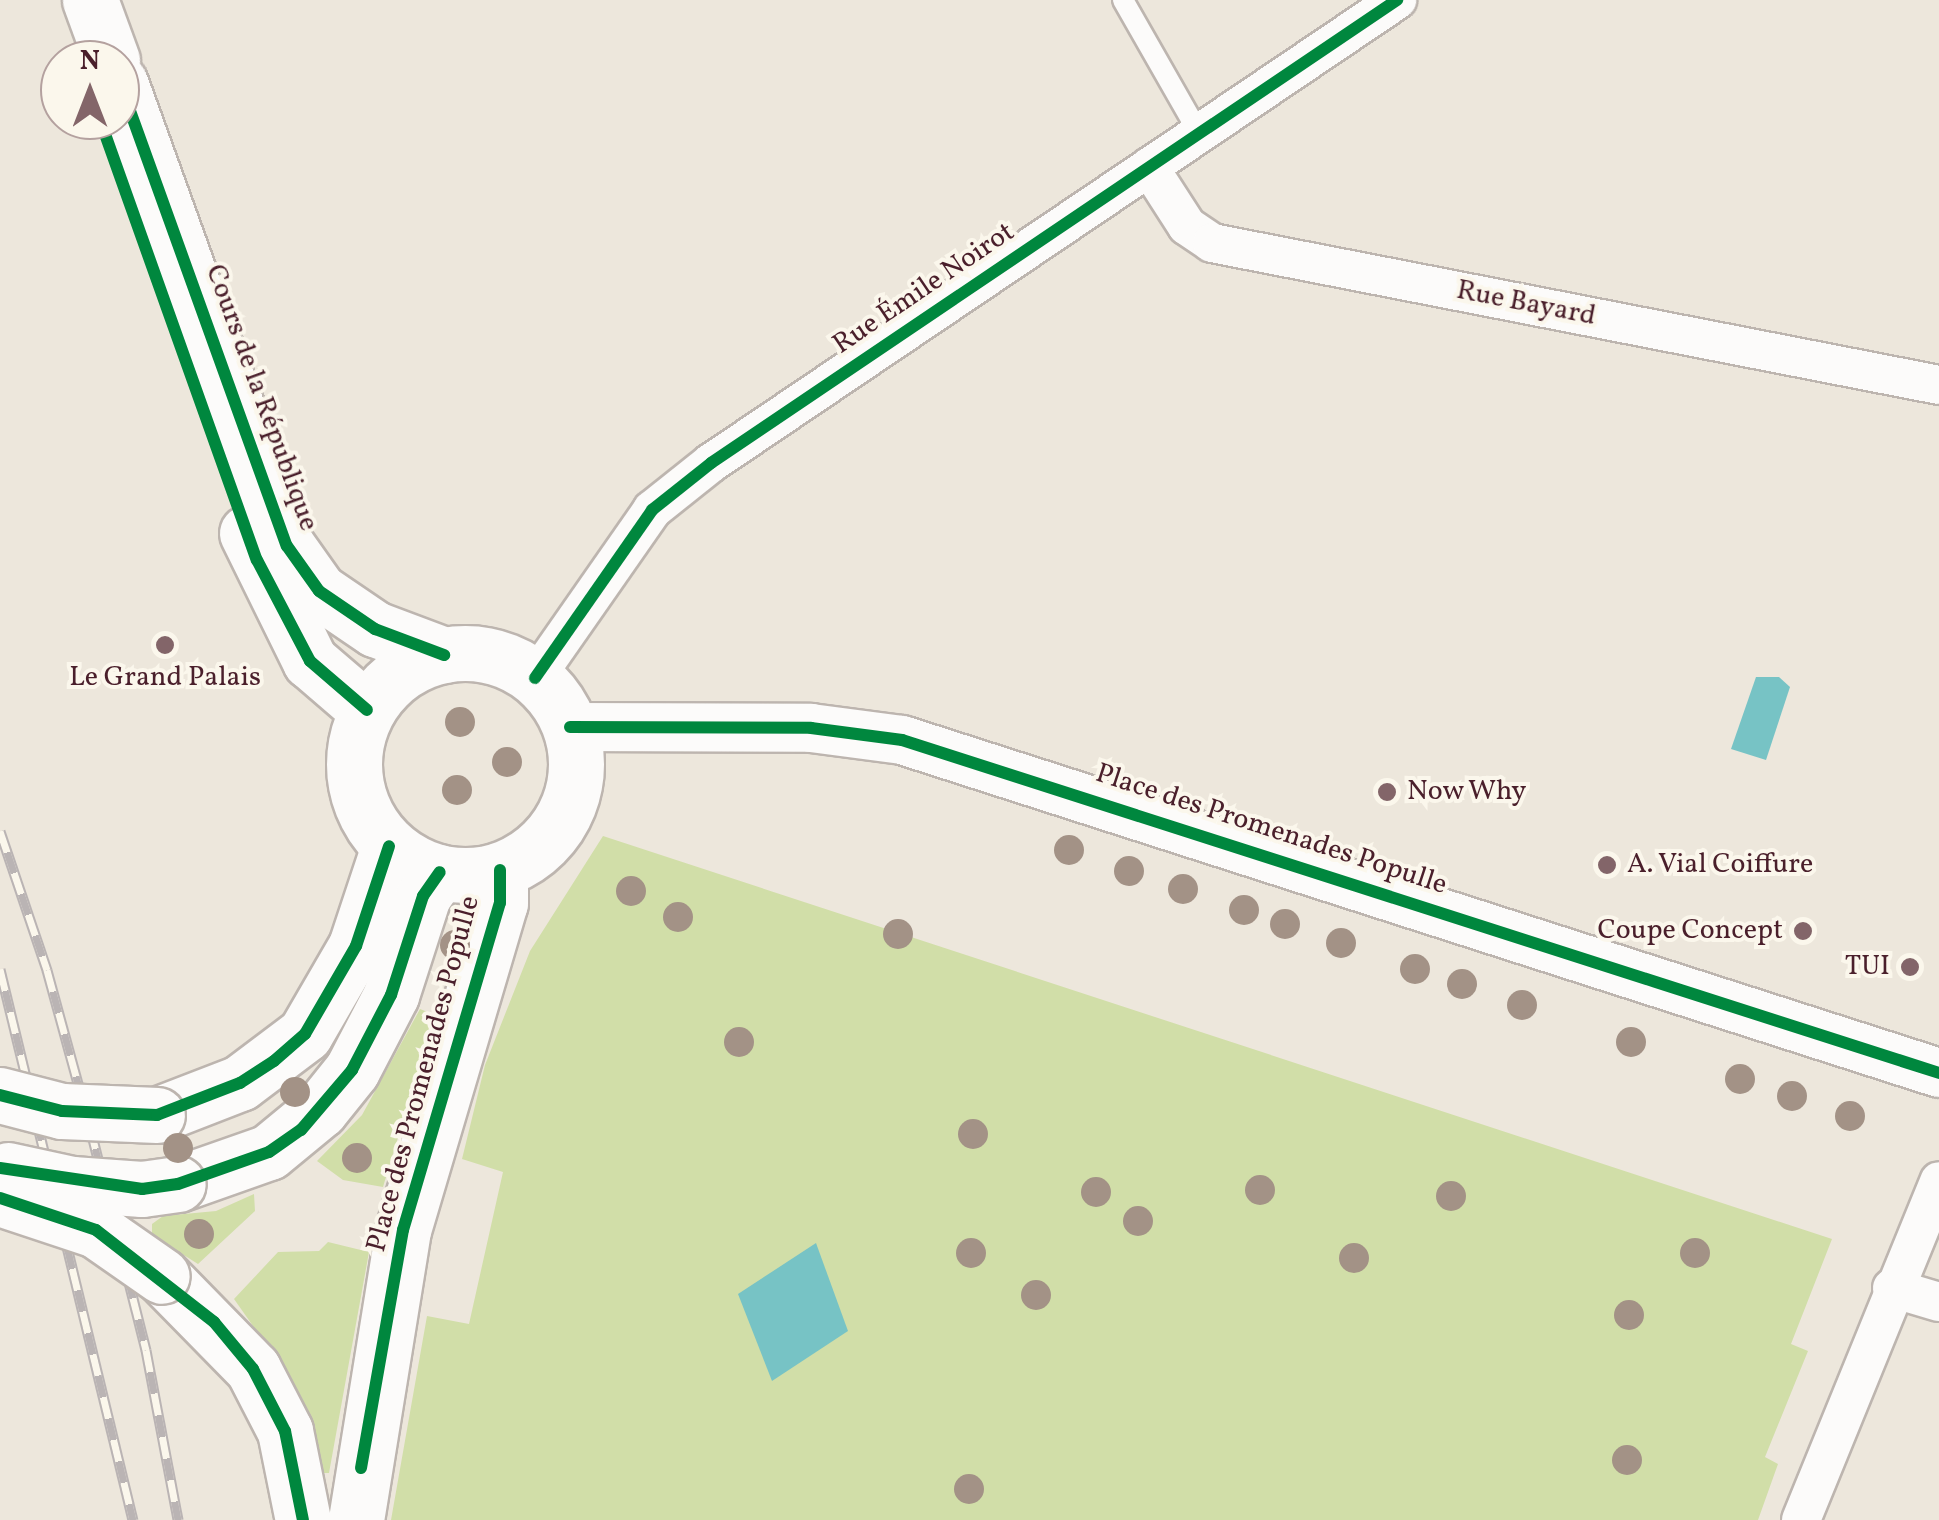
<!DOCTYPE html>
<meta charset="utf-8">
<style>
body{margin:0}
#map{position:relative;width:1939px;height:1520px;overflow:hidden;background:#ede7dc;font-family:Vollkorn,serif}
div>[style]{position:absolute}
.green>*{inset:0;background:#d1dea8}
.water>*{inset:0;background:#77c3c5}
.roads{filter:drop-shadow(2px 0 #bdb5af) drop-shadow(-2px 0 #bdb5af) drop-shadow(0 2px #bdb5af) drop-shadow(0 -2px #bdb5af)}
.service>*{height:20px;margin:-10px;padding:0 10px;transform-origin:10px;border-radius:10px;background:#fcfbfa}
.minor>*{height:38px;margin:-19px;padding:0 19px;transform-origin:19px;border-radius:19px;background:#fcfbfa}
.tertiary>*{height:48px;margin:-24px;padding:0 24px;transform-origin:24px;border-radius:24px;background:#fcfbfa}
.secondary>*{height:55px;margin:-27.5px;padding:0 27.5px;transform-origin:27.5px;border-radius:27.5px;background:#fcfbfa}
.secondary>.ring{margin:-27.5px;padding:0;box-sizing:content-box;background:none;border:55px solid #fcfbfa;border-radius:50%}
.rail>*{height:11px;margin-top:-5.5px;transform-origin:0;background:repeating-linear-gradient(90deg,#fbf7ec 0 22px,#bab4b4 0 44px);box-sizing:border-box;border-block:2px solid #bab4b4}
.bridges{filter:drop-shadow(2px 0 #bdb5af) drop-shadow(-2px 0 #bdb5af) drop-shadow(0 2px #bdb5af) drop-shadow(0 -2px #bdb5af)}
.secondary-bridge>*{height:55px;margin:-27.5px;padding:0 27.5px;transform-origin:27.5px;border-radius:27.5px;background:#fcfbfa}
.cycleway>*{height:12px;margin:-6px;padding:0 6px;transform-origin:6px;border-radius:6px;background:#00873e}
.trees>*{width:30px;height:30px;margin:-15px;border-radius:50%;background:#a39286}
.dots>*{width:28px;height:28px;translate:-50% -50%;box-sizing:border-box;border:5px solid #fbf7ec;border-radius:50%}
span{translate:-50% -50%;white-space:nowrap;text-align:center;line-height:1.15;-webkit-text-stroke:8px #fbf7ec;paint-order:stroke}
.street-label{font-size:28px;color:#4a1f2b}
.poi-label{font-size:28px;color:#4a1f2b}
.left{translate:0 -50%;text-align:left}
.right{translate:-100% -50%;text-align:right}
.north{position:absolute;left:40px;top:40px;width:100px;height:100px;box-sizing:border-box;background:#fbf7ec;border:2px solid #b4a19f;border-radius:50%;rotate:0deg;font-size:28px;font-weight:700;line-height:40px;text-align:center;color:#4a1f2b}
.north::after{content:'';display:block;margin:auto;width:35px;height:45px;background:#836569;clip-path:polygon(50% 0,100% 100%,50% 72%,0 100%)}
</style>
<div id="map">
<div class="green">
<i style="clip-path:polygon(603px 836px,1832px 1239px,1791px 1344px,1808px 1351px,1765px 1457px,1778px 1464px,1758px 1520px,391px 1520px,427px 1316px,469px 1324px,503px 1172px,462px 1159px,485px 1065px,530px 951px)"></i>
<i style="clip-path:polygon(420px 1009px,435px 1015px,383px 1187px,343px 1180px,317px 1161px,362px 1115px)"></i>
<i style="clip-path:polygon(254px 1194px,255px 1211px,198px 1264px,152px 1235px,152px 1224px,163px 1216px,216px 1211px)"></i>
<i style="clip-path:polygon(328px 1242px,369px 1252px,329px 1473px,319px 1473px,289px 1377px,234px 1299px,278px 1252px,319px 1251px)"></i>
</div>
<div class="water">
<i style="clip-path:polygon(1756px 677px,1779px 677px,1790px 687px,1766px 760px,1731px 749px)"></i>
<i style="clip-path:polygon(816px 1243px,848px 1331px,772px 1381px,738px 1294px)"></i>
</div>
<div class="roads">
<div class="service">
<i style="left:1123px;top:0;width:153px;rotate:60.3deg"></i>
</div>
<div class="minor">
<i style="left:1149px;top:167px;width:70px;rotate:57.2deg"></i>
<i style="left:1187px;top:226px;width:30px;rotate:34deg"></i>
<i style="left:1212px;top:243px;width:741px;rotate:11.05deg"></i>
<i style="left:535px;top:678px;width:205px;rotate:-55.1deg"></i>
<i style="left:652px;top:510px;width:75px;rotate:-38.5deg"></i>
<i style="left:711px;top:463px;width:828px;rotate:-34.02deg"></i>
<i style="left:1892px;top:1288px;width:49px;rotate:16.6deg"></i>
<i style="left:1801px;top:1520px;width:366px;rotate:-67.8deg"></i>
</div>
<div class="tertiary">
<i style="left:570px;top:727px;width:241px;rotate:0.2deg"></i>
<i style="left:811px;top:728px;width:92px;rotate:7.5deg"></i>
<i style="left:902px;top:740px;width:1089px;rotate:17.8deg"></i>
</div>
<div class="secondary">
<i style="left:90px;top:0;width:64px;rotate:69.9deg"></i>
<i style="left:120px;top:83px;width:492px;rotate:70.2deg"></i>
<i style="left:287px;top:546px;width:55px;rotate:54.6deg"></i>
<i style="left:319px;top:591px;width:68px;rotate:34.2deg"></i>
<i style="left:375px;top:629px;width:74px;rotate:20.6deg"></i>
<i style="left:247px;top:533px;width:143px;rotate:63.8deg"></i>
<i style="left:310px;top:661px;width:75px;rotate:40.7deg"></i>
<i class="ring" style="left:354px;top:653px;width:167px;height:167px"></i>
<i style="left:157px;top:1115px;width:89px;rotate:-21.1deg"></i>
<i style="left:240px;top:1083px;width:81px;rotate:-37deg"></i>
<i style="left:305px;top:1034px;width:102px;rotate:-59.9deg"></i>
<i style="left:356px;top:946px;width:105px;rotate:-71.7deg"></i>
<i style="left:178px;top:1184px;width:96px;rotate:-19.4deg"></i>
<i style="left:269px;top:1152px;width:66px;rotate:-39.5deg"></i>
<i style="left:320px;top:1110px;width:51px;rotate:-51.3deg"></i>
<i style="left:352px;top:1070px;width:85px;rotate:-62.5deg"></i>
<i style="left:391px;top:995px;width:104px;rotate:-72.1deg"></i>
<i style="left:423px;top:896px;width:29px;rotate:-55deg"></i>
<i style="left:162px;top:1276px;width:130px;rotate:45.6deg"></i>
<i style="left:253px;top:1369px;width:70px;rotate:62.7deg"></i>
<i style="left:285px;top:1431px;width:91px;rotate:78.6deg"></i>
<i style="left:356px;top:1520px;width:294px;rotate:-80.8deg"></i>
<i style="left:403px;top:1230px;width:341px;rotate:-73.5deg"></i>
<i style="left:500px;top:903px;width:33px;rotate:-90deg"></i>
</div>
</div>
<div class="rail">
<i style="left:0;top:831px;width:147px;rotate:71.3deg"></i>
<i style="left:47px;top:970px;width:163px;rotate:74.7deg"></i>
<i style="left:90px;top:1127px;width:230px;rotate:75.9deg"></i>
<i style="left:146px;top:1350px;width:173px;rotate:79.3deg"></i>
<i style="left:0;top:969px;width:567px;rotate:76.43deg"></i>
</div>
<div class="bridges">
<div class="secondary-bridge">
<i style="left:0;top:1095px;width:64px;rotate:14.5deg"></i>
<i style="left:62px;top:1111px;width:95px;rotate:2.4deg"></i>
<i style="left:8px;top:1170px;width:66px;rotate:12.3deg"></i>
<i style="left:72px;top:1184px;width:70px;rotate:4.1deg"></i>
<i style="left:142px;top:1189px;width:36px;rotate:-8deg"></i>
<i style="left:0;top:1198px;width:101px;rotate:18.4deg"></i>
<i style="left:96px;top:1230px;width:80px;rotate:34.9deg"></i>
</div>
</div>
<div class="cycleway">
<i style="left:120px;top:83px;width:492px;rotate:70.2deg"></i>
<i style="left:287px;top:546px;width:55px;rotate:54.6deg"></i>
<i style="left:319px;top:591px;width:68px;rotate:34.2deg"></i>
<i style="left:375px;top:629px;width:74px;rotate:20.6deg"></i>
<i style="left:100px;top:120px;width:467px;rotate:70.4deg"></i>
<i style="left:257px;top:560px;width:114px;rotate:62.3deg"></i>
<i style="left:310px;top:661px;width:75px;rotate:40.7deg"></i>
<i style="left:535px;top:678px;width:205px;rotate:-55.1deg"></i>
<i style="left:652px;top:510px;width:75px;rotate:-38.5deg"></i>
<i style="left:711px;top:463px;width:828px;rotate:-34.02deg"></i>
<i style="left:570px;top:727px;width:241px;rotate:0.2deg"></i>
<i style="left:811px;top:728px;width:92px;rotate:7.5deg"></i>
<i style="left:902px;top:740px;width:1089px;rotate:17.8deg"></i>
<i style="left:0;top:1095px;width:64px;rotate:14.5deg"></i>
<i style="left:62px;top:1111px;width:95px;rotate:2.4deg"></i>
<i style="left:157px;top:1115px;width:89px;rotate:-21.1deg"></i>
<i style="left:240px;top:1083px;width:40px;rotate:-32.9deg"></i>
<i style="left:274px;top:1061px;width:41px;rotate:-41.1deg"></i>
<i style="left:305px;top:1034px;width:102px;rotate:-59.9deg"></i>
<i style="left:356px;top:946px;width:105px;rotate:-71.7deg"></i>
<i style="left:0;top:1168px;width:144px;rotate:8.4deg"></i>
<i style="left:142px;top:1189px;width:36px;rotate:-8deg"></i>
<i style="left:178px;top:1184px;width:96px;rotate:-19.4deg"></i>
<i style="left:269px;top:1152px;width:39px;rotate:-35deg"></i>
<i style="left:301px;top:1130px;width:79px;rotate:-49.6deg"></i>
<i style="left:352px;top:1070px;width:85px;rotate:-62.5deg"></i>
<i style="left:391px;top:995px;width:104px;rotate:-72.1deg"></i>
<i style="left:423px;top:896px;width:29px;rotate:-55deg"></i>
<i style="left:0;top:1198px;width:101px;rotate:18.4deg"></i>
<i style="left:96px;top:1230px;width:150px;rotate:37.9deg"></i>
<i style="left:214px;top:1322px;width:61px;rotate:50.3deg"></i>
<i style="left:253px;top:1369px;width:70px;rotate:62.7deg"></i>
<i style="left:285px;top:1431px;width:91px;rotate:78.6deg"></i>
<i style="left:361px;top:1468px;width:242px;rotate:-80deg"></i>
<i style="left:403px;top:1230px;width:341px;rotate:-73.5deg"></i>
<i style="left:500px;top:903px;width:33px;rotate:-90deg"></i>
</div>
<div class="trees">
<i style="left:460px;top:722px"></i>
<i style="left:507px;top:762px"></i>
<i style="left:457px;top:790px"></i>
<i style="left:1069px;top:850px"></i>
<i style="left:1129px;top:871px"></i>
<i style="left:1183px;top:889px"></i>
<i style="left:631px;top:891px"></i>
<i style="left:1244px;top:910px"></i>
<i style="left:678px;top:917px"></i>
<i style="left:1285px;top:924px"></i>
<i style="left:898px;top:934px"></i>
<i style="left:1341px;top:943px"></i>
<i style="left:455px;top:945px"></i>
<i style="left:1415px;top:969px"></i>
<i style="left:1462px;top:984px"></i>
<i style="left:1522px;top:1005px"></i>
<i style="left:739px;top:1042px"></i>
<i style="left:1631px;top:1042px"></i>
<i style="left:1740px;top:1079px"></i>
<i style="left:295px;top:1092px"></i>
<i style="left:1792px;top:1096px"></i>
<i style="left:1850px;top:1116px"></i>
<i style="left:973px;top:1134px"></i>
<i style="left:178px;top:1148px"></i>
<i style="left:357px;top:1158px"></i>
<i style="left:1260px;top:1190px"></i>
<i style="left:1096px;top:1192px"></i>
<i style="left:1451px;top:1196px"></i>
<i style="left:1138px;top:1221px"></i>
<i style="left:199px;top:1234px"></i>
<i style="left:971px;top:1253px"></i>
<i style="left:1695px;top:1253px"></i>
<i style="left:1354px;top:1258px"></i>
<i style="left:1036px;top:1295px"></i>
<i style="left:1629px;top:1315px"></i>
<i style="left:1627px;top:1460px"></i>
<i style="left:969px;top:1489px"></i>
</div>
<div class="dots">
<i style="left:165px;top:645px;background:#836569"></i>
<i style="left:1387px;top:792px;background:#836569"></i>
<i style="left:1607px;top:865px;background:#836569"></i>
<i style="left:1803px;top:931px;background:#836569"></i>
<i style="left:1910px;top:967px;background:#836569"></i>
</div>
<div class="street-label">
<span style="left:924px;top:289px;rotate:-34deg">Rue Émile Noirot</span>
<span style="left:1526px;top:304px;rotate:11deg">Rue Bayard</span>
<span style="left:261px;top:398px;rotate:70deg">Cours de la République</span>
<span style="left:1271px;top:830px;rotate:18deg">Place des Promenades Populle</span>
<span style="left:424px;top:1074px;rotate:-75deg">Place des Promenades Populle</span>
</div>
<div class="poi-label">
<span style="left:165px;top:678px">Le Grand Palais</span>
<span class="left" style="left:1407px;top:792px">Now Why</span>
<span class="left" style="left:1627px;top:865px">A. Vial Coiffure</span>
<span class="right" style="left:1783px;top:931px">Coupe Concept</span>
<span class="right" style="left:1890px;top:967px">TUI</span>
</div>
<div class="north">N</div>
</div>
